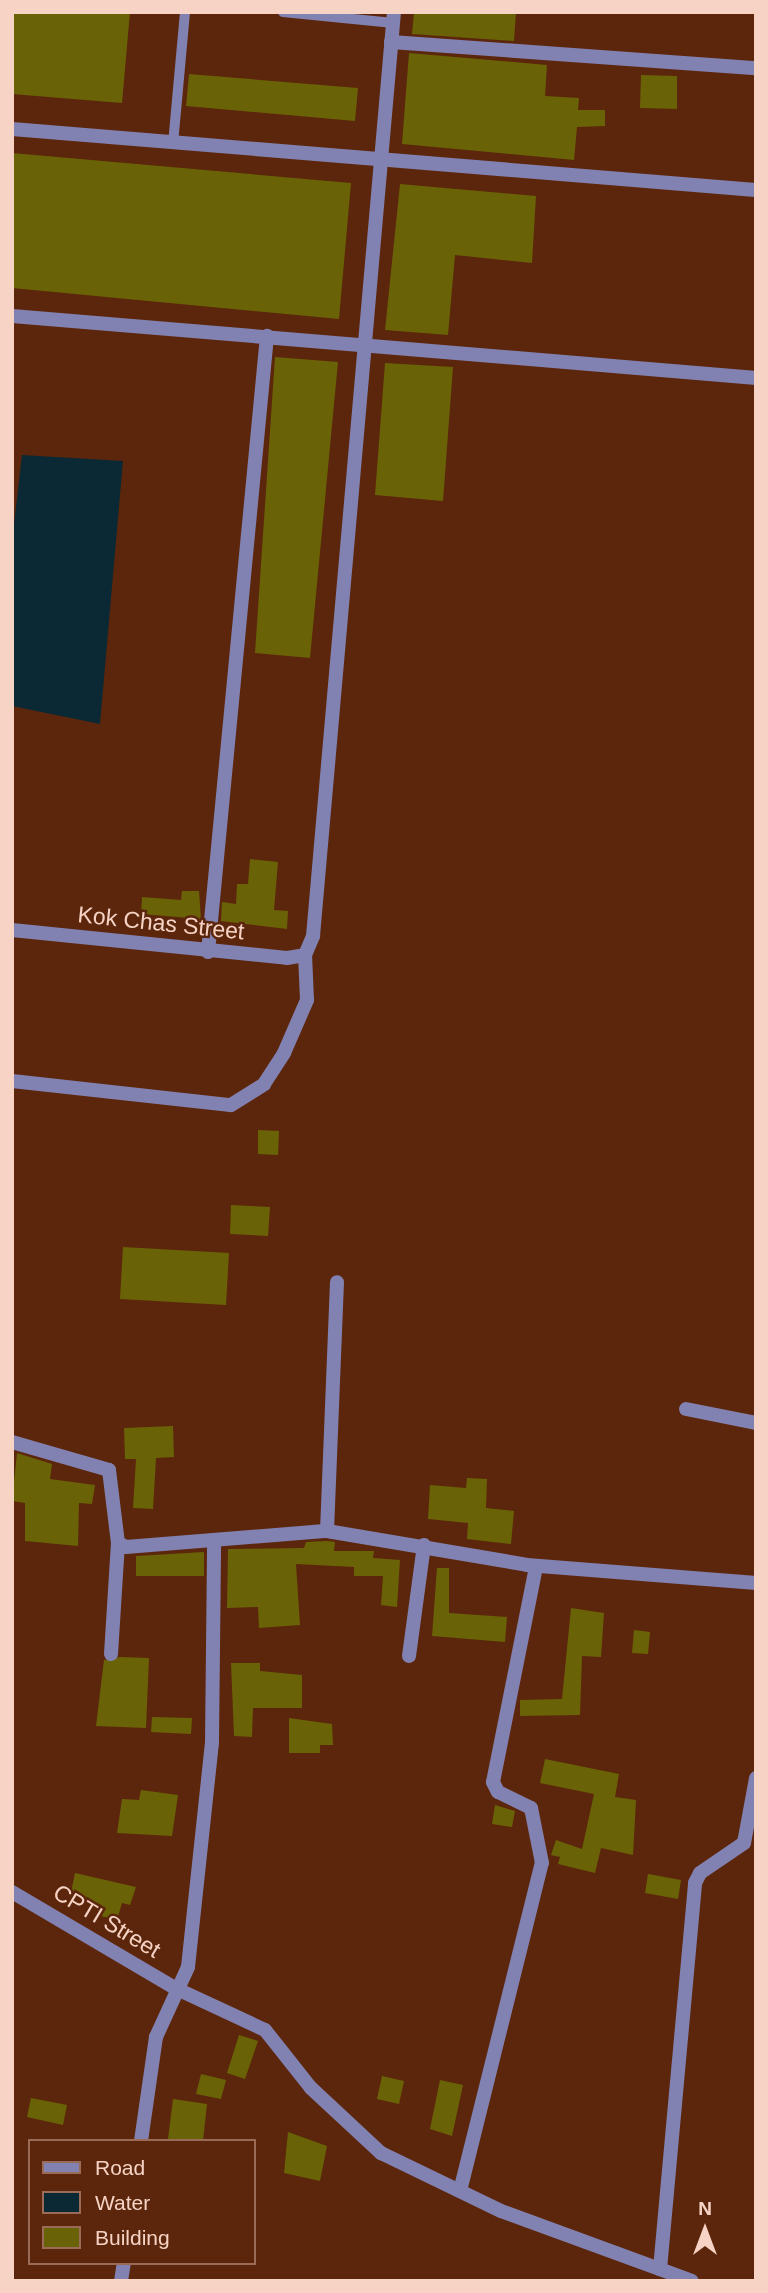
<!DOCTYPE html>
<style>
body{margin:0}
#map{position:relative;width:768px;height:2293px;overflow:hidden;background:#5c260c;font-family:Arial,sans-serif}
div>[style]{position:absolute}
.water>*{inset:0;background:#0b2934}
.building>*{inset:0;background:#6a6206}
.service>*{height:10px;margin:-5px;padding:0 5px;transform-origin:5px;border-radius:5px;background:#8282b2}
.minor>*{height:14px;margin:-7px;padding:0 7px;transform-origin:7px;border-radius:7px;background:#8282b2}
.tertiary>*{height:14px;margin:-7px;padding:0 7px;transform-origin:7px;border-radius:7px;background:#8282b2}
span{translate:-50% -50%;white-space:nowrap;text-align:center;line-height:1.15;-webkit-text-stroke:5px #5c260c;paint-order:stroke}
.street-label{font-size:23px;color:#f6d3c5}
.frame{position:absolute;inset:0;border:14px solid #f6d3c5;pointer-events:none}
.legend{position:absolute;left:28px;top:2139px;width:228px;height:126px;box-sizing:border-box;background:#5c260c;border:2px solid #9a6b56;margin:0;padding:9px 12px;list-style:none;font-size:21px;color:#f6d3c5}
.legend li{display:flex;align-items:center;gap:14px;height:35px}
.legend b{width:35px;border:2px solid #9a6b56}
.north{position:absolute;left:670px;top:2195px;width:70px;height:70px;-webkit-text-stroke:5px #5c260c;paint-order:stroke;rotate:0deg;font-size:19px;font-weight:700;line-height:28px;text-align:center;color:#f6d3c5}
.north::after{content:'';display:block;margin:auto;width:24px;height:32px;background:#f6d3c5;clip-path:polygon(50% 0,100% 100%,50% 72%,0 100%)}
</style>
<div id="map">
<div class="water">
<i style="clip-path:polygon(22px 455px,123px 461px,100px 724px,12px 706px,12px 541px)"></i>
</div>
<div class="building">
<i style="clip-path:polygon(12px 12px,130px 12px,122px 103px,12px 94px)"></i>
<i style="clip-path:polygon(414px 12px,516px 12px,514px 41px,412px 34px)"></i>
<i style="clip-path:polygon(409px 53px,547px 65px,545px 96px,579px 98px,578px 110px,605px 110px,605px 126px,577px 127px,574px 160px,402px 144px)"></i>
<i style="clip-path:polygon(189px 74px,358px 88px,355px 121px,186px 106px)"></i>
<i style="clip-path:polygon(641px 75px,677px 76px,677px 109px,640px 108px)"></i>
<i style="clip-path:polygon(12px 153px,351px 183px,339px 319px,12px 288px)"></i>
<i style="clip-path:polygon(400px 184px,536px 196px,532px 263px,455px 255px,448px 335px,385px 330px)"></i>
<i style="clip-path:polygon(275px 357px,338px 362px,310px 658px,255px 653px)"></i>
<i style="clip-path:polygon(385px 363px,453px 367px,443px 501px,375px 495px)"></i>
<i style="clip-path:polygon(250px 859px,278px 862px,274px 910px,288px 911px,287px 929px,221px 921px,222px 902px,236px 904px,237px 884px,248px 884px)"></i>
<i style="clip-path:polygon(182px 891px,199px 891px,201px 919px,141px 914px,142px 897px,181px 900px)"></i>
<i style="clip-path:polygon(258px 1130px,279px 1131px,278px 1155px,258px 1154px)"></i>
<i style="clip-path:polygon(231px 1205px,270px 1207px,268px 1236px,230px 1234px)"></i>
<i style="clip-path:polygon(123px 1247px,229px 1253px,226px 1305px,120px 1299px)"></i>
<i style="clip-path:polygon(173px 1426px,174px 1457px,156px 1458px,153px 1509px,133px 1508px,136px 1459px,125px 1459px,124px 1428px)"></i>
<i style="clip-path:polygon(17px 1453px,52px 1464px,50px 1479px,95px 1485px,92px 1504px,79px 1503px,78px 1546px,25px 1541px,25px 1503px,12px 1501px)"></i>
<i style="clip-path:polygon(467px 1478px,487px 1479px,486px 1508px,514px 1511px,511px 1544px,467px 1539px,468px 1523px,428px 1519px,430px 1485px,466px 1488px)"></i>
<i style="clip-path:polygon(327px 1541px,335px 1542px,334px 1551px,374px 1551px,373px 1558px,400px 1560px,397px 1607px,381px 1605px,383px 1576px,354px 1576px,354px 1567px,296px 1564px,300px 1625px,259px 1628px,258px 1607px,227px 1608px,228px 1549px,304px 1548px,306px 1542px)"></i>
<i style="clip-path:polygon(204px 1552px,204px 1576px,136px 1576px,136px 1556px)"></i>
<i style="clip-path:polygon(437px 1568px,449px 1568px,449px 1613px,507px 1617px,505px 1642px,432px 1636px)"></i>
<i style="clip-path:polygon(571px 1608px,604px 1613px,601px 1657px,582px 1656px,580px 1715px,520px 1716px,520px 1700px,562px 1699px)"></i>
<i style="clip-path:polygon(634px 1630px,650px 1632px,648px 1654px,632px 1653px)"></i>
<i style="clip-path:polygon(120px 1657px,149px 1658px,146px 1728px,96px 1726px,104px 1660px)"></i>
<i style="clip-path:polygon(231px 1663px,260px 1663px,260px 1671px,302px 1675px,302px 1708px,253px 1708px,252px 1737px,234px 1736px)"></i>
<i style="clip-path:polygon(152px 1717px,192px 1718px,191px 1734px,151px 1732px)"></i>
<i style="clip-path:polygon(289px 1718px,332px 1724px,333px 1745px,320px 1745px,320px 1753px,289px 1753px)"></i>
<i style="clip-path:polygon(545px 1759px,619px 1774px,615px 1797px,636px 1800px,633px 1855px,601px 1848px,595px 1873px,558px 1864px,560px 1857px,551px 1855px,556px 1840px,582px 1849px,594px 1794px,540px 1783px)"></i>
<i style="clip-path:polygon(141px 1790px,178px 1795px,172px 1836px,117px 1833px,122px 1799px,139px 1800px)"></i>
<i style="clip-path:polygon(495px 1805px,515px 1811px,512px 1827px,492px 1824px)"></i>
<i style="clip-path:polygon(75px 1873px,136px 1887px,130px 1905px,122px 1903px,117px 1920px,97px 1915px,100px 1904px,70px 1897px)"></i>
<i style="clip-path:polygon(648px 1874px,681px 1880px,678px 1899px,645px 1893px)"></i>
<i style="clip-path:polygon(239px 2035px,258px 2041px,245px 2079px,227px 2073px)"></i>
<i style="clip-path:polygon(201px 2074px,226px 2080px,221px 2099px,196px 2094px)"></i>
<i style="clip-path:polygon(382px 2076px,404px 2081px,399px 2104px,377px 2099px)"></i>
<i style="clip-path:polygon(440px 2080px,463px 2085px,452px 2136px,430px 2129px)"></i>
<i style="clip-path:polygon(31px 2098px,67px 2105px,63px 2125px,27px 2117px)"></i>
<i style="clip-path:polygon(173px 2099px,207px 2104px,203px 2141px,168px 2139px)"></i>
<i style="clip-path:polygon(288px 2132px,327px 2146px,320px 2181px,284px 2173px)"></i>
</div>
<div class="service">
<i style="left:283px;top:12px;width:111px;rotate:5.7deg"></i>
<i style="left:173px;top:144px;width:133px;rotate:-84.8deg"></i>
</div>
<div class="minor">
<i style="left:391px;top:42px;width:366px;rotate:4.1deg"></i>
<i style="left:12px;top:129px;width:746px;rotate:4.69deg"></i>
<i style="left:12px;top:316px;width:747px;rotate:4.76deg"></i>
<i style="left:208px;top:952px;width:619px;rotate:-84.53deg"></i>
<i style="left:12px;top:1081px;width:220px;rotate:6.3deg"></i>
<i style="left:231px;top:1105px;width:39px;rotate:-32deg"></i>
<i style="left:264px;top:1084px;width:37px;rotate:-57deg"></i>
<i style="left:284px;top:1053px;width:58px;rotate:-66.5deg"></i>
<i style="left:307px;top:1000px;width:45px;rotate:-92.5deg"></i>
<i style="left:686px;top:1409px;width:71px;rotate:11.3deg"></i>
<i style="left:12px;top:1442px;width:101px;rotate:16.1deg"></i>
<i style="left:109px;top:1470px;width:74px;rotate:83deg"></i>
<i style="left:118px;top:1543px;width:9px;rotate:27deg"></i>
<i style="left:126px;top:1547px;width:202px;rotate:-4.6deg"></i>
<i style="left:327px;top:1531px;width:203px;rotate:9.6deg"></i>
<i style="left:527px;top:1565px;width:230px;rotate:4.5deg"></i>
<i style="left:327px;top:1531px;width:249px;rotate:-87.7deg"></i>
<i style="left:111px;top:1654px;width:111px;rotate:-86.4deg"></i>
<i style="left:409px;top:1656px;width:112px;rotate:-82.3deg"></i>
<i style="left:12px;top:1892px;width:191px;rotate:30.5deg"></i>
<i style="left:177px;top:1989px;width:97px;rotate:25deg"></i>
<i style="left:265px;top:2030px;width:74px;rotate:51.6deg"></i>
<i style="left:311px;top:2088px;width:96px;rotate:42.9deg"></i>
<i style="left:381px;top:2153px;width:133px;rotate:25.8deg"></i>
<i style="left:501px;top:2211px;width:203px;rotate:20.1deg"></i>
<i style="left:141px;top:2141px;width:105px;rotate:-81.8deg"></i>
<i style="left:156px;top:2037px;width:77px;rotate:-65.4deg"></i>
<i style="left:188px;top:1967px;width:225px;rotate:-83.9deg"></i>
<i style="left:212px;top:1743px;width:203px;rotate:-89.4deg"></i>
<i style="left:460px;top:2191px;width:338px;rotate:-76deg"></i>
<i style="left:542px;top:1863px;width:56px;rotate:-101.3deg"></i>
<i style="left:531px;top:1808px;width:37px;rotate:-154deg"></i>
<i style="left:498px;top:1792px;width:11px;rotate:-117deg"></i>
<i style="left:493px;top:1782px;width:220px;rotate:-78.7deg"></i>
<i style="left:660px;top:2269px;width:388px;rotate:-84.8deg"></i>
<i style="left:695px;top:1883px;width:11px;rotate:-63deg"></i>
<i style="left:700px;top:1873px;width:53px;rotate:-34.3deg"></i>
<i style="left:744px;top:1843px;width:66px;rotate:-79.5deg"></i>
<i style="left:121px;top:2281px;width:18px;rotate:-81deg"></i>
</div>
<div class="tertiary">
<i style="left:12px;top:930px;width:276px;rotate:5.8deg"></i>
<i style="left:287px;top:958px;width:18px;rotate:-9deg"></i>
<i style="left:305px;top:955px;width:21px;rotate:-67deg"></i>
<i style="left:313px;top:936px;width:928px;rotate:-84.99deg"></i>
</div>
<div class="street-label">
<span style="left:161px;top:923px;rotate:6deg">Kok Chas Street</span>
<span style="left:107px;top:1921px;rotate:31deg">CPTI Street</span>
</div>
<div class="frame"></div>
<ul class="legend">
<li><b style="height:9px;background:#8282b2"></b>Road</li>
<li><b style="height:19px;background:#0b2934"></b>Water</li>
<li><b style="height:19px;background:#6a6206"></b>Building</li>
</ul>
<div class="north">N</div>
</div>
